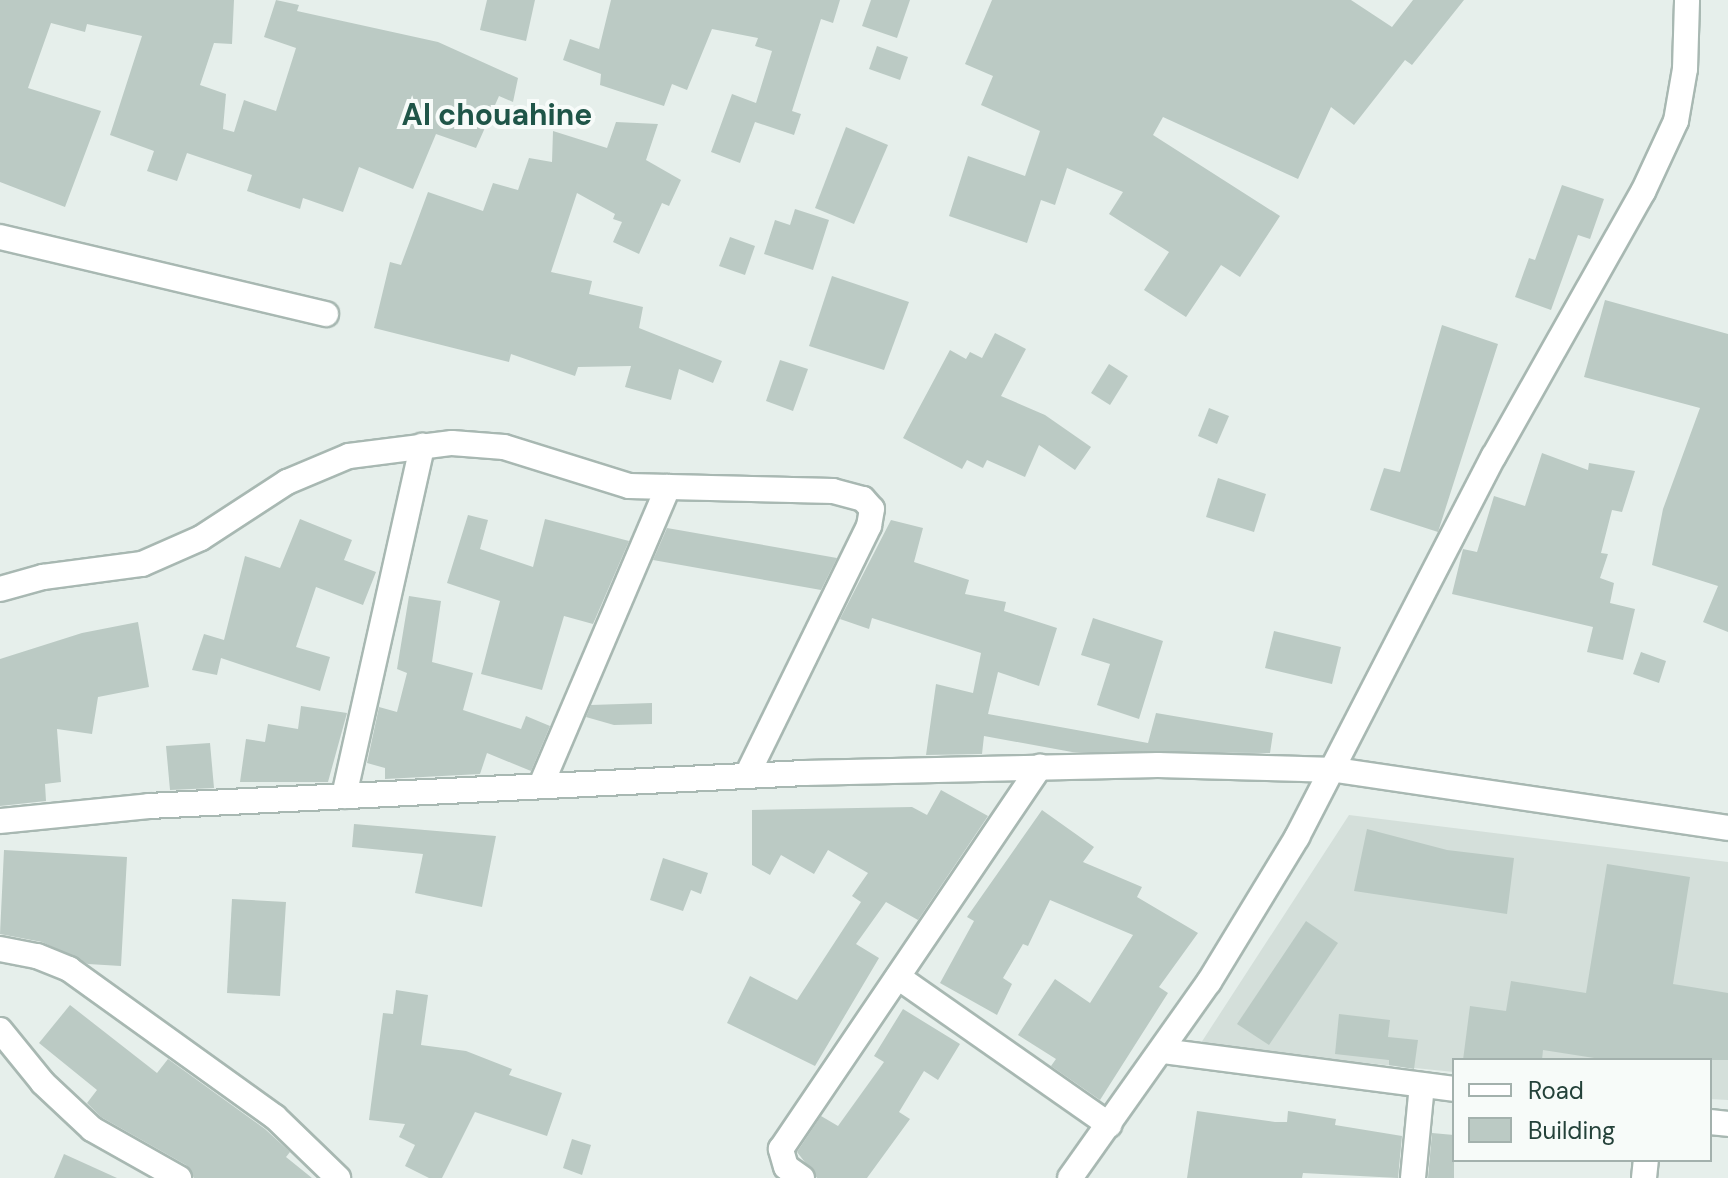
<!DOCTYPE html>
<style>
body{margin:0}
#map{position:relative;width:1728px;height:1178px;overflow:hidden;background:#e6efeb;font-family:"DM Sans",sans-serif}
div>[style]{position:absolute}
.built>*{inset:0;background:#d4dfda}
.building>*{inset:0;background:#bbcac4}
.roads{filter:drop-shadow(2px 0 #a8b8b2) drop-shadow(-2px 0 #a8b8b2) drop-shadow(0 2px #a8b8b2) drop-shadow(0 -2px #a8b8b2)}
.minor>*{height:24px;margin:-12px;padding:0 12px;transform-origin:12px;border-radius:12px;background:#fff}
.tertiary>*{height:24px;margin:-12px;padding:0 12px;transform-origin:12px;border-radius:12px;background:#fff}
span{translate:-50% -50%;white-space:nowrap;text-align:center;line-height:1.15;-webkit-text-stroke:8px #f7fbf9;paint-order:stroke}
.district-label{font-size:30px;color:#1f5548;font-weight:700}
.legend{position:absolute;left:1452px;top:1058px;width:260px;height:104px;box-sizing:border-box;background:#f7fbf9;border:2px solid #a3b1ad;margin:0;padding:10px 14px;list-style:none;font-size:24px;color:#24423a}
.legend li{display:flex;align-items:center;gap:16px;height:40px}
.legend b{width:40px;border:2px solid #a3b1ad}
</style>
<div id="map">
<div class="built">
<i style="clip-path:polygon(1349px 815px,1728px 862px,1728px 1100px,1710px 1099px,1710px 1060px,1454px 1060px,1454px 1072px,1199px 1046px)"></i>
</div>
<div class="building">
<i style="clip-path:polygon(0 0,234px 0,232px 44px,214px 43px,200px 85px,226px 94px,223px 129px,234px 132px,244px 100px,276px 111px,296px 48px,264px 37px,276px 0,299px 5px,297px 11px,438px 42px,518px 78px,513px 102px,499px 96px,476px 148px,436px 134px,413px 189px,359px 167px,343px 212px,303px 198px,300px 209px,247px 191px,252px 175px,187px 153px,177px 181px,147px 171px,154px 151px,110px 135px,142px 36px,87px 24px,85px 32px,51px 23px,28px 88px,101px 111px,65px 207px,0 182px)"></i>
<i style="clip-path:polygon(487px 0,535px 0,526px 41px,480px 30px)"></i>
<i style="clip-path:polygon(611px 0,840px 0,833px 23px,821px 19px,792px 111px,801px 114px,794px 135px,755px 122px,740px 163px,711px 152px,732px 94px,756px 103px,772px 51px,755px 46px,758px 38px,712px 29px,687px 90px,672px 84px,664px 106px,600px 85px,601px 74px,563px 60px,570px 39px,599px 49px)"></i>
<i style="clip-path:polygon(871px 0,910px 0,897px 38px,862px 26px)"></i>
<i style="clip-path:polygon(992px 0,1351px 0,1392px 27px,1413px 0,1464px 0,1412px 65px,1405px 60px,1354px 125px,1331px 107px,1298px 179px,1163px 117px,1153px 135px,1280px 216px,1240px 277px,1221px 265px,1186px 317px,1144px 290px,1169px 252px,1109px 214px,1123px 192px,1067px 168px,1055px 205px,1041px 200px,1027px 243px,949px 216px,968px 156px,1025px 176px,1040px 131px,981px 105px,993px 76px,965px 64px)"></i>
<i style="clip-path:polygon(877px 46px,908px 57px,900px 80px,869px 69px)"></i>
<i style="clip-path:polygon(616px 122px,658px 124px,646px 160px,681px 180px,669px 206px,662px 203px,639px 254px,613px 242px,622px 222px,613px 219px,615px 214px,577px 193px,551px 272px,592px 281px,589px 294px,643px 307px,639px 328px,722px 361px,713px 383px,679px 369px,671px 400px,625px 387px,631px 366px,578px 367px,575px 376px,511px 354px,509px 362px,374px 328px,390px 262px,401px 265px,428px 192px,483px 211px,493px 183px,518px 190px,529px 158px,552px 162px,553px 131px,607px 148px)"></i>
<i style="clip-path:polygon(846px 127px,888px 145px,854px 224px,815px 208px)"></i>
<i style="clip-path:polygon(1562px 185px,1604px 199px,1590px 239px,1578px 235px,1551px 310px,1515px 297px,1529px 258px,1535px 260px)"></i>
<i style="clip-path:polygon(795px 209px,829px 220px,813px 270px,764px 254px,775px 220px,790px 225px)"></i>
<i style="clip-path:polygon(730px 237px,755px 246px,745px 275px,719px 266px)"></i>
<i style="clip-path:polygon(832px 276px,909px 302px,884px 370px,809px 346px)"></i>
<i style="clip-path:polygon(1605px 300px,1728px 334px,1728px 632px,1703px 622px,1718px 586px,1652px 565px,1663px 509px,1700px 408px,1584px 377px)"></i>
<i style="clip-path:polygon(1442px 325px,1498px 344px,1438px 532px,1370px 510px,1384px 468px,1400px 472px)"></i>
<i style="clip-path:polygon(995px 333px,1026px 349px,1001px 396px,1045px 415px,1091px 447px,1075px 470px,1039px 445px,1025px 477px,987px 460px,983px 468px,967px 460px,962px 469px,903px 438px,950px 350px,966px 359px,970px 352px,982px 358px)"></i>
<i style="clip-path:polygon(780px 360px,808px 369px,793px 411px,766px 401px)"></i>
<i style="clip-path:polygon(1109px 364px,1128px 376px,1110px 405px,1091px 393px)"></i>
<i style="clip-path:polygon(1209px 408px,1229px 416px,1217px 444px,1198px 436px)"></i>
<i style="clip-path:polygon(1542px 453px,1588px 470px,1589px 463px,1635px 471px,1622px 512px,1612px 510px,1601px 553px,1608px 554px,1600px 578px,1614px 583px,1610px 603px,1635px 609px,1623px 660px,1587px 652px,1593px 627px,1452px 594px,1463px 549px,1477px 552px,1494px 496px,1525px 506px)"></i>
<i style="clip-path:polygon(1218px 478px,1266px 494px,1254px 532px,1206px 517px)"></i>
<i style="clip-path:polygon(468px 515px,488px 520px,480px 549px,533px 567px,545px 519px,629px 541px,593px 624px,564px 616px,542px 690px,481px 674px,500px 601px,447px 583px)"></i>
<i style="clip-path:polygon(300px 519px,352px 540px,344px 560px,376px 572px,363px 605px,316px 587px,296px 647px,330px 657px,320px 691px,221px 658px,217px 675px,192px 670px,204px 634px,224px 640px,245px 556px,280px 568px)"></i>
<i style="clip-path:polygon(891px 520px,923px 528px,914px 562px,969px 580px,965px 594px,1006px 602px,1004px 611px,1057px 628px,1039px 686px,998px 672px,988px 714px,1148px 743px,1156px 713px,1273px 733px,1270px 753px,1072px 752px,984px 736px,982px 754px,926px 755px,936px 684px,973px 693px,981px 653px,872px 618px,869px 629px,840px 619px)"></i>
<i style="clip-path:polygon(667px 528px,837px 558px,821px 590px,653px 560px)"></i>
<i style="clip-path:polygon(409px 596px,441px 601px,432px 662px,473px 673px,463px 710px,521px 729px,526px 716px,550px 726px,531px 771px,487px 753px,480px 774px,385px 779px,385px 768px,367px 763px,379px 707px,397px 712px,407px 673px,397px 669px)"></i>
<i style="clip-path:polygon(1093px 618px,1163px 641px,1139px 719px,1097px 705px,1110px 664px,1081px 655px)"></i>
<i style="clip-path:polygon(138px 622px,149px 687px,98px 697px,92px 734px,57px 729px,61px 782px,45px 784px,46px 801px,0 806px,0 659px,82px 633px)"></i>
<i style="clip-path:polygon(1274px 631px,1341px 647px,1332px 684px,1265px 668px)"></i>
<i style="clip-path:polygon(1641px 652px,1666px 661px,1659px 683px,1633px 674px)"></i>
<i style="clip-path:polygon(652px 703px,652px 724px,614px 725px,586px 717px,591px 705px)"></i>
<i style="clip-path:polygon(301px 706px,347px 713px,328px 782px,240px 782px,246px 739px,265px 742px,268px 724px,298px 729px)"></i>
<i style="clip-path:polygon(210px 743px,214px 788px,170px 790px,166px 746px)"></i>
<i style="clip-path:polygon(941px 790px,988px 816px,918px 920px,886px 902px,856px 944px,879px 958px,815px 1066px,727px 1023px,750px 976px,797px 1000px,861px 902px,852px 896px,868px 873px,828px 850px,814px 874px,781px 855px,770px 875px,752px 865px,752px 810px,912px 807px,927px 815px)"></i>
<i style="clip-path:polygon(1042px 810px,1094px 847px,1083px 862px,1142px 887px,1137px 897px,1198px 933px,1159px 987px,1168px 993px,1100px 1100px,1051px 1066px,1056px 1059px,1018px 1035px,1055px 979px,1090px 1003px,1133px 935px,1050px 900px,1028px 946px,1023px 944px,1003px 978px,1012px 984px,997px 1015px,940px 983px,974px 921px,967px 917px)"></i>
<i style="clip-path:polygon(354px 824px,496px 836px,482px 907px,415px 893px,423px 854px,352px 847px)"></i>
<i style="clip-path:polygon(1367px 829px,1447px 850px,1514px 858px,1507px 914px,1354px 891px)"></i>
<i style="clip-path:polygon(4px 850px,127px 857px,121px 966px,88px 964px,42px 942px,0 934px)"></i>
<i style="clip-path:polygon(663px 858px,708px 873px,701px 894px,691px 890px,683px 911px,650px 900px)"></i>
<i style="clip-path:polygon(1607px 864px,1690px 877px,1673px 984px,1728px 993px,1728px 1060px,1607px 1060px,1543px 1050px,1542px 1060px,1463px 1060px,1470px 1006px,1506px 1011px,1511px 981px,1586px 993px)"></i>
<i style="clip-path:polygon(232px 899px,286px 902px,280px 996px,227px 993px)"></i>
<i style="clip-path:polygon(1306px 921px,1338px 943px,1269px 1045px,1237px 1024px)"></i>
<i style="clip-path:polygon(396px 990px,428px 995px,421px 1045px,466px 1051px,512px 1069px,509px 1075px,562px 1093px,547px 1136px,475px 1112px,442px 1178px,429px 1178px,405px 1166px,415px 1145px,399px 1137px,405px 1124px,369px 1120px,383px 1013px,393px 1014px)"></i>
<i style="clip-path:polygon(70px 1005px,157px 1073px,168px 1059px,265px 1129px,290px 1152px,286px 1157px,312px 1178px,194px 1178px,186px 1165px,101px 1117px,87px 1103px,97px 1090px,39px 1043px)"></i>
<i style="clip-path:polygon(903px 1009px,960px 1044px,938px 1080px,924px 1071px,899px 1112px,910px 1119px,867px 1178px,817px 1178px,797px 1152px,821px 1116px,838px 1126px,884px 1062px,874px 1056px)"></i>
<i style="clip-path:polygon(1339px 1014px,1390px 1020px,1388px 1037px,1418px 1040px,1414px 1069px,1389px 1065px,1389px 1060px,1335px 1054px)"></i>
<i style="clip-path:polygon(1197px 1111px,1275px 1122px,1287px 1122px,1288px 1111px,1336px 1119px,1335px 1125px,1402px 1136px,1398px 1178px,1303px 1173px,1302px 1178px,1187px 1178px)"></i>
<i style="clip-path:polygon(1432px 1133px,1454px 1135px,1454px 1178px,1428px 1178px)"></i>
<i style="clip-path:polygon(572px 1139px,591px 1145px,582px 1175px,563px 1168px)"></i>
<i style="clip-path:polygon(64px 1154px,117px 1178px,54px 1178px)"></i>
</div>
<div class="roads">
<div class="minor">
<i style="left:0;top:237px;width:335px;rotate:13.3deg"></i>
<i style="left:0;top:589px;width:45px;rotate:-15.6deg"></i>
<i style="left:43px;top:577px;width:100px;rotate:-7.5deg"></i>
<i style="left:142px;top:564px;width:64px;rotate:-23.8deg"></i>
<i style="left:201px;top:538px;width:103px;rotate:-33.1deg"></i>
<i style="left:287px;top:482px;width:67px;rotate:-22.8deg"></i>
<i style="left:349px;top:456px;width:104px;rotate:-7.2deg"></i>
<i style="left:452px;top:443px;width:52px;rotate:4.4deg"></i>
<i style="left:504px;top:447px;width:131px;rotate:17.3deg"></i>
<i style="left:629px;top:486px;width:204px;rotate:1.4deg"></i>
<i style="left:833px;top:491px;width:31px;rotate:15deg"></i>
<i style="left:863px;top:499px;width:13px;rotate:48deg"></i>
<i style="left:872px;top:509px;width:17px;rotate:100deg"></i>
<i style="left:869px;top:526px;width:277px;rotate:116.1deg"></i>
<i style="left:1336px;top:770px;width:396px;rotate:8.4deg"></i>
<i style="left:541px;top:785px;width:324px;rotate:-66.9deg"></i>
<i style="left:344px;top:796px;width:359px;rotate:-77.4deg"></i>
<i style="left:0;top:949px;width:38px;rotate:11deg"></i>
<i style="left:37px;top:956px;width:35px;rotate:22deg"></i>
<i style="left:69px;top:969px;width:254px;rotate:35.7deg"></i>
<i style="left:275px;top:1117px;width:88px;rotate:44.1deg"></i>
<i style="left:898px;top:977px;width:258px;rotate:35deg"></i>
<i style="left:0;top:1030px;width:68px;rotate:50.9deg"></i>
<i style="left:43px;top:1083px;width:67px;rotate:43.2deg"></i>
<i style="left:92px;top:1129px;width:100px;rotate:29.4deg"></i>
<i style="left:1162px;top:1051px;width:294px;rotate:7.4deg"></i>
<i style="left:1710px;top:1122px;width:18px;rotate:6deg"></i>
<i style="left:802px;top:1178px;width:19px;rotate:-145deg"></i>
<i style="left:786px;top:1167px;width:19px;rotate:-106deg"></i>
<i style="left:781px;top:1149px;width:462px;rotate:-55.9deg"></i>
<i style="left:1413px;top:1178px;width:93px;rotate:-84.5deg"></i>
<i style="left:1644px;top:1178px;width:18px;rotate:-84deg"></i>
</div>
<div class="tertiary">
<i style="left:0;top:821px;width:150px;rotate:-5.7deg"></i>
<i style="left:149px;top:806px;width:656px;rotate:-2.88deg"></i>
<i style="left:804px;top:773px;width:354px;rotate:-1.3deg"></i>
<i style="left:1158px;top:765px;width:178px;rotate:1.6deg"></i>
<i style="left:1070px;top:1178px;width:240px;rotate:-54.7deg"></i>
<i style="left:1209px;top:982px;width:170px;rotate:-58.7deg"></i>
<i style="left:1297px;top:837px;width:429px;rotate:-62.7deg"></i>
<i style="left:1494px;top:456px;width:303px;rotate:-60.6deg"></i>
<i style="left:1643px;top:192px;width:78px;rotate:-65.1deg"></i>
<i style="left:1676px;top:121px;width:53px;rotate:-80.2deg"></i>
<i style="left:1685px;top:69px;width:69px;rotate:-88.3deg"></i>
</div>
</div>
<div class="district-label">
<span style="left:497px;top:115px">Al chouahine</span>
</div>
<ul class="legend">
<li><b style="height:10px;background:#fff"></b>Road</li>
<li><b style="height:22px;background:#bbcac4"></b>Building</li>
</ul>
</div>
